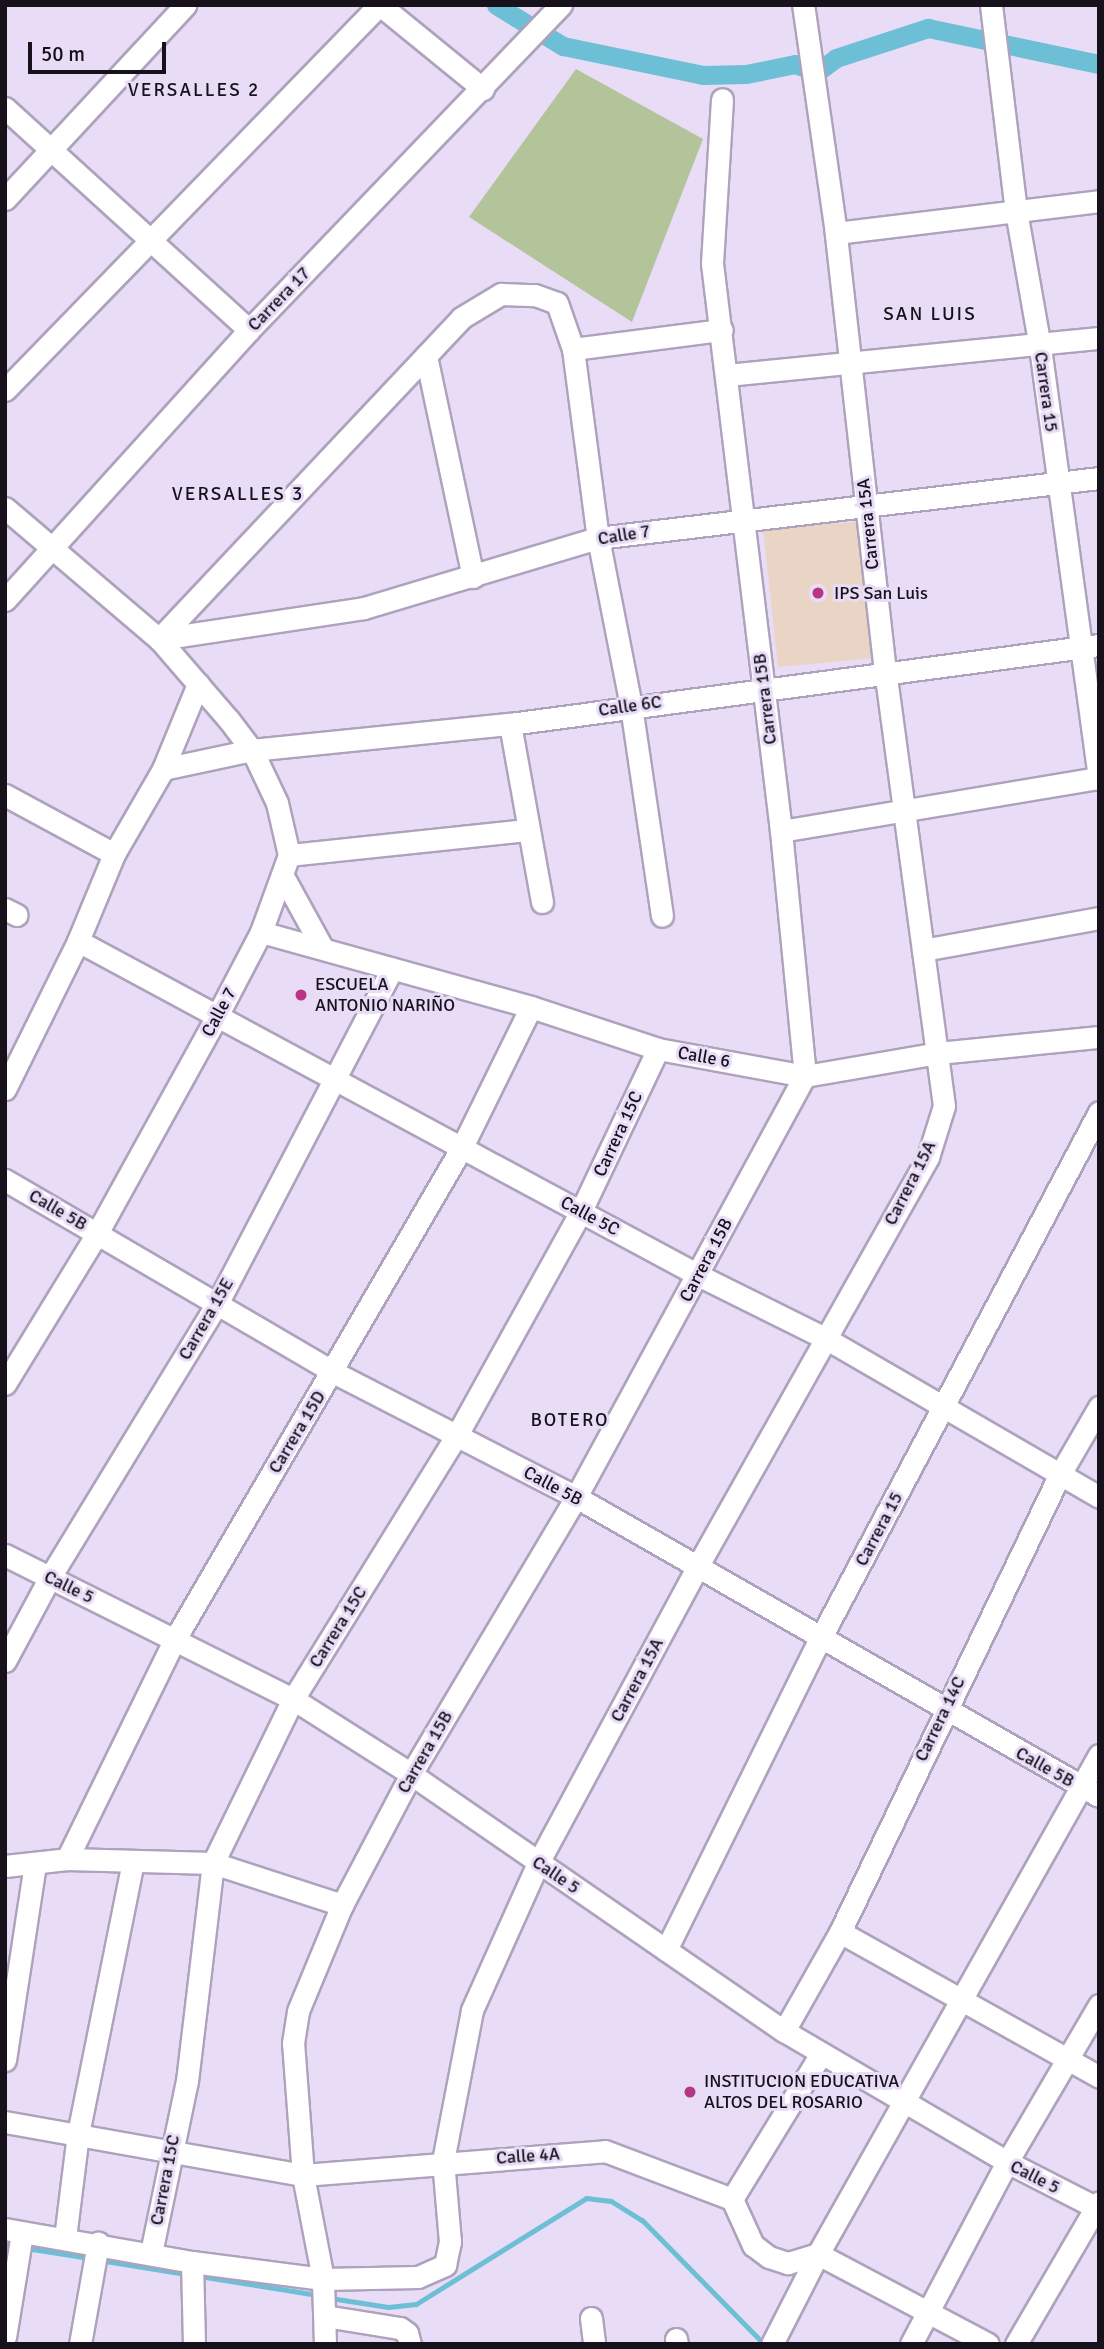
<!DOCTYPE html>
<meta charset="utf-8">
<style>
body{margin:0}
#map{position:relative;width:1104px;height:2349px;overflow:hidden;background:#e8dcf7;font-family:Signika,sans-serif}
div>[style]{position:absolute}
.medical>*{inset:0;background:#e9d4c6}
.green>*{inset:0;background:#b3c49b}
.stream>*{height:5px;margin:-2.5px;padding:0 2.5px;transform-origin:2.5px;border-radius:2.5px;background:#6dbfd5}
.canal>*{height:19px;margin:-9.5px;padding:0 9.5px;transform-origin:9.5px;border-radius:9.5px;background:#6dbfd5}
.roads{filter:drop-shadow(2px 0 #aea2bc) drop-shadow(-2px 0 #aea2bc) drop-shadow(0 2px #aea2bc) drop-shadow(0 -2px #aea2bc)}
.minor>*{height:21px;margin:-10.5px;padding:0 10.5px;transform-origin:10.5px;border-radius:10.5px;background:#fff}
.dots>*{width:19px;height:19px;translate:-50% -50%;box-sizing:border-box;border:4px solid #e8dcf7;border-radius:50%}
span{translate:-50% -50%;white-space:nowrap;text-align:center;line-height:1.15;-webkit-text-stroke:6px #e8dcf7;paint-order:stroke}
.street-label{font-size:18px;color:#16111b}
.poi-label{font-size:18px;color:#16111b}
.left{translate:0 -50%;text-align:left}
.neighbourhood-label{font-size:19px;color:#16111b;letter-spacing:2px}
.frame{position:absolute;inset:0;border:7px solid #16111b;pointer-events:none}
.scale{position:absolute;left:28px;top:42px;width:138px;height:32px;box-sizing:border-box;border:4px solid #16111b;border-top:0;padding-left:9px;font-size:21px;line-height:24px;white-space:nowrap;color:#16111b;-webkit-text-stroke:5px #e8dcf7;paint-order:stroke}
</style>
<div id="map">
<div class="medical">
<i style="clip-path:polygon(859px 522px,875px 658px,778px 667px,763px 528px)"></i>
</div>
<div class="green">
<i style="clip-path:polygon(576px 69px,703px 139px,632px 322px,469px 217px)"></i>
</div>
<div class="stream">
<i style="left:5px;top:2245px;width:11px;rotate:5deg"></i>
<i style="left:26px;top:2248px;width:64px;rotate:9deg"></i>
<i style="left:99px;top:2260px;width:88px;rotate:9.1deg"></i>
<i style="left:199px;top:2276px;width:120px;rotate:9.1deg"></i>
<i style="left:330px;top:2298px;width:59px;rotate:8.8deg"></i>
<i style="left:388px;top:2307px;width:28px;rotate:-6deg"></i>
<i style="left:416px;top:2304px;width:200px;rotate:-31.9deg"></i>
<i style="left:586px;top:2198px;width:25px;rotate:7deg"></i>
<i style="left:611px;top:2201px;width:36px;rotate:32deg"></i>
<i style="left:642px;top:2220px;width:174px;rotate:45.5deg"></i>
</div>
<div class="canal">
<i style="left:496px;top:5px;width:79px;rotate:31.5deg"></i>
<i style="left:563px;top:46px;width:143px;rotate:11.7deg"></i>
<i style="left:703px;top:75px;width:43px;rotate:-1.3deg"></i>
<i style="left:746px;top:74px;width:50px;rotate:-11.5deg"></i>
<i style="left:795px;top:64px;width:23px;rotate:20deg"></i>
<i style="left:817px;top:72px;width:24px;rotate:-36deg"></i>
<i style="left:836px;top:58px;width:97px;rotate:-18.1deg"></i>
<i style="left:928px;top:28px;width:175px;rotate:11.9deg"></i>
</div>
<div class="roads">
<div class="minor">
<i style="left:380px;top:5px;width:133px;rotate:39.2deg"></i>
<i style="left:991px;top:5px;width:208px;rotate:83.1deg"></i>
<i style="left:1016px;top:211px;width:138px;rotate:80deg"></i>
<i style="left:1040px;top:347px;width:436px;rotate:82.2deg"></i>
<i style="left:5px;top:108px;width:330px;rotate:42.3deg"></i>
<i style="left:5px;top:199px;width:265px;rotate:-47.1deg"></i>
<i style="left:836px;top:233px;width:265px;rotate:-6.9deg"></i>
<i style="left:573px;top:349px;width:150px;rotate:-7.3deg"></i>
<i style="left:426px;top:356px;width:226px;rotate:78deg"></i>
<i style="left:727px;top:375px;width:374px;rotate:-5.7deg"></i>
<i style="left:5px;top:390px;width:537px;rotate:-45.83deg"></i>
<i style="left:5px;top:508px;width:202px;rotate:40.4deg"></i>
<i style="left:159px;top:639px;width:107px;rotate:49.2deg"></i>
<i style="left:229px;top:720px;width:38px;rotate:53deg"></i>
<i style="left:252px;top:750px;width:59px;rotate:64.7deg"></i>
<i style="left:277px;top:803px;width:53px;rotate:77deg"></i>
<i style="left:289px;top:855px;width:82px;rotate:110deg"></i>
<i style="left:261px;top:932px;width:95px;rotate:117.6deg"></i>
<i style="left:217px;top:1016px;width:247px;rotate:118.9deg"></i>
<i style="left:98px;top:1232px;width:178px;rotate:121.5deg"></i>
<i style="left:5px;top:600px;width:364px;rotate:-47.9deg"></i>
<i style="left:249px;top:330px;width:451px;rotate:-46.2deg"></i>
<i style="left:159px;top:639px;width:441px;rotate:-46.7deg"></i>
<i style="left:461px;top:318px;width:47px;rotate:-31deg"></i>
<i style="left:501px;top:294px;width:34px;rotate:2deg"></i>
<i style="left:535px;top:295px;width:23px;rotate:20deg"></i>
<i style="left:557px;top:303px;width:49px;rotate:70.8deg"></i>
<i style="left:573px;top:349px;width:191px;rotate:82.5deg"></i>
<i style="left:598px;top:538px;width:171px;rotate:78.9deg"></i>
<i style="left:631px;top:706px;width:212px;rotate:81.6deg"></i>
<i style="left:159px;top:639px;width:207px;rotate:-8.6deg"></i>
<i style="left:364px;top:608px;width:244px;rotate:-16.7deg"></i>
<i style="left:598px;top:538px;width:505px;rotate:-6.83deg"></i>
<i style="left:510px;top:724px;width:181px;rotate:79.8deg"></i>
<i style="left:163px;top:769px;width:91px;rotate:-12.1deg"></i>
<i style="left:252px;top:750px;width:259px;rotate:-5.8deg"></i>
<i style="left:510px;top:724px;width:594px;rotate:-7.64deg"></i>
<i style="left:5px;top:795px;width:124px;rotate:28.4deg"></i>
<i style="left:781px;top:831px;width:322px;rotate:-9.5deg"></i>
<i style="left:289px;top:855px;width:238px;rotate:-6deg"></i>
<i style="left:284px;top:878px;width:79px;rotate:61.2deg"></i>
<i style="left:5px;top:909px;width:13px;rotate:27deg"></i>
<i style="left:261px;top:932px;width:280px;rotate:15.5deg"></i>
<i style="left:531px;top:1007px;width:134px;rotate:18.3deg"></i>
<i style="left:658px;top:1049px;width:149px;rotate:10.4deg"></i>
<i style="left:805px;top:1076px;width:135px;rotate:-9.8deg"></i>
<i style="left:938px;top:1053px;width:162px;rotate:-5.7deg"></i>
<i style="left:78px;top:941px;width:704px;rotate:28.31deg"></i>
<i style="left:698px;top:1275px;width:142px;rotate:26.4deg"></i>
<i style="left:825px;top:1338px;width:317px;rotate:30.1deg"></i>
<i style="left:923px;top:950px;width:179px;rotate:-10.3deg"></i>
<i style="left:5px;top:1089px;width:165px;rotate:-63.7deg"></i>
<i style="left:78px;top:941px;width:94px;rotate:-67.5deg"></i>
<i style="left:114px;top:854px;width:98px;rotate:-60deg"></i>
<i style="left:163px;top:769px;width:92px;rotate:-67.6deg"></i>
<i style="left:5px;top:1180px;width:380px;rotate:30.3deg"></i>
<i style="left:333px;top:1372px;width:273px;rotate:27.2deg"></i>
<i style="left:576px;top:1497px;width:602px;rotate:29.76deg"></i>
<i style="left:5px;top:1555px;width:322px;rotate:26.6deg"></i>
<i style="left:293px;top:1699px;width:140px;rotate:32.4deg"></i>
<i style="left:411px;top:1774px;width:453px;rotate:34.6deg"></i>
<i style="left:784px;top:2031px;width:259px;rotate:30.4deg"></i>
<i style="left:1007px;top:2162px;width:103px;rotate:27.1deg"></i>
<i style="left:5px;top:1661px;width:95px;rotate:-61.8deg"></i>
<i style="left:50px;top:1577px;width:322px;rotate:-58.6deg"></i>
<i style="left:218px;top:1302px;width:376px;rotate:-62.4deg"></i>
<i style="left:67px;top:1859px;width:245px;rotate:-63.9deg"></i>
<i style="left:175px;top:1639px;width:570px;rotate:-59.74deg"></i>
<i style="left:462px;top:1147px;width:156px;rotate:-63.8deg"></i>
<i style="left:5px;top:1866px;width:62px;rotate:-6.4deg"></i>
<i style="left:67px;top:1859px;width:146px;rotate:1.6deg"></i>
<i style="left:213px;top:1863px;width:136px;rotate:18deg"></i>
<i style="left:840px;top:1932px;width:297px;rotate:29.2deg"></i>
<i style="left:666px;top:1950px;width:347px;rotate:-63.7deg"></i>
<i style="left:820px;top:1639px;width:596px;rotate:-62.1deg"></i>
<i style="left:784px;top:2031px;width:114px;rotate:-60.5deg"></i>
<i style="left:840px;top:1932px;width:506px;rotate:-64.35deg"></i>
<i style="left:1059px;top:1476px;width:80px;rotate:-59.9deg"></i>
<i style="left:5px;top:2060px;width:199px;rotate:-81.3deg"></i>
<i style="left:5px;top:2122px;width:303px;rotate:10.1deg"></i>
<i style="left:303px;top:2175px;width:303px;rotate:-4.5deg"></i>
<i style="left:605px;top:2151px;width:136px;rotate:20.7deg"></i>
<i style="left:732px;top:2199px;width:51px;rotate:65.5deg"></i>
<i style="left:753px;top:2245px;width:20px;rotate:37deg"></i>
<i style="left:769px;top:2257px;width:20px;rotate:18deg"></i>
<i style="left:788px;top:2263px;width:31px;rotate:-17deg"></i>
<i style="left:818px;top:2254px;width:192px;rotate:27.9deg"></i>
<i style="left:732px;top:2199px;width:170px;rotate:-58.5deg"></i>
<i style="left:5px;top:2229px;width:190px;rotate:10deg"></i>
<i style="left:192px;top:2262px;width:132px;rotate:7.4deg"></i>
<i style="left:323px;top:2279px;width:95px;rotate:-1.2deg"></i>
<i style="left:418px;top:2277px;width:30px;rotate:-24deg"></i>
<i style="left:445px;top:2265px;width:24px;rotate:-78deg"></i>
<i style="left:450px;top:2242px;width:81px;rotate:-94.9deg"></i>
<i style="left:443px;top:2161px;width:154px;rotate:-79.1deg"></i>
<i style="left:472px;top:2010px;width:161px;rotate:-65.8deg"></i>
<i style="left:538px;top:1863px;width:334px;rotate:-61.7deg"></i>
<i style="left:696px;top:1569px;width:473px;rotate:-60.6deg"></i>
<i style="left:928px;top:1157px;width:53px;rotate:-72.6deg"></i>
<i style="left:944px;top:1106px;width:438px;rotate:-97.7deg"></i>
<i style="left:885px;top:672px;width:442px;rotate:-96.4deg"></i>
<i style="left:836px;top:233px;width:230px;rotate:-98.2deg"></i>
<i style="left:65px;top:2238px;width:105px;rotate:-82.9deg"></i>
<i style="left:78px;top:2134px;width:278px;rotate:-78.6deg"></i>
<i style="left:151px;top:2253px;width:176px;rotate:-78.2deg"></i>
<i style="left:187px;top:2081px;width:220px;rotate:-83.2deg"></i>
<i style="left:213px;top:1863px;width:182px;rotate:-64deg"></i>
<i style="left:293px;top:1699px;width:311px;rotate:-58.2deg"></i>
<i style="left:457px;top:1435px;width:256px;rotate:-61deg"></i>
<i style="left:581px;top:1211px;width:179px;rotate:-64.6deg"></i>
<i style="left:192px;top:2262px;width:82px;rotate:88.6deg"></i>
<i style="left:325px;top:2316px;width:76px;rotate:9.1deg"></i>
<i style="left:400px;top:2328px;width:9px;rotate:36deg"></i>
<i style="left:407px;top:2333px;width:11px;rotate:75deg"></i>
<i style="left:591px;top:2318px;width:26px;rotate:83deg"></i>
<i style="left:5px;top:2337px;width:105px;rotate:-80.7deg"></i>
<i style="left:676px;top:2339px;width:5px;rotate:79deg"></i>
<i style="left:80px;top:2344px;width:103px;rotate:-79.9deg"></i>
<i style="left:325px;top:2344px;width:65px;rotate:-91.8deg"></i>
<i style="left:323px;top:2279px;width:106px;rotate:-100.9deg"></i>
<i style="left:303px;top:2175px;width:132px;rotate:-94.3deg"></i>
<i style="left:293px;top:2043px;width:32px;rotate:-81deg"></i>
<i style="left:298px;top:2011px;width:115px;rotate:-67.5deg"></i>
<i style="left:342px;top:1905px;width:148px;rotate:-62.2deg"></i>
<i style="left:411px;top:1774px;width:322px;rotate:-59.2deg"></i>
<i style="left:576px;top:1497px;width:479px;rotate:-61.5deg"></i>
<i style="left:805px;top:1076px;width:246px;rotate:-95.6deg"></i>
<i style="left:781px;top:831px;width:572px;rotate:-96.93deg"></i>
<i style="left:712px;top:263px;width:164px;rotate:-86.5deg"></i>
<i style="left:772px;top:2344px;width:101px;rotate:-62.9deg"></i>
<i style="left:818px;top:2254px;width:573px;rotate:-60.61deg"></i>
<i style="left:911px;top:2344px;width:206px;rotate:-62.2deg"></i>
<i style="left:1007px;top:2162px;width:182px;rotate:-59.6deg"></i>
<i style="left:1016px;top:2344px;width:164px;rotate:-59.7deg"></i>
</div>
</div>
<div class="dots">
<i style="left:818px;top:593px;background:#b73681"></i>
<i style="left:301px;top:995px;background:#b73681"></i>
<i style="left:690px;top:2092px;background:#b73681"></i>
</div>
<div class="street-label">
<span style="left:279px;top:299px;rotate:-46deg">Carrera 17</span>
<span style="left:1046px;top:392px;rotate:82deg">Carrera 15</span>
<span style="left:868px;top:524px;rotate:-96deg">Carrera 15A</span>
<span style="left:624px;top:535px;rotate:-9deg">Calle 7</span>
<span style="left:765px;top:699px;rotate:-97deg">Carrera 15B</span>
<span style="left:630px;top:706px;rotate:-8deg">Calle 6C</span>
<span style="left:219px;top:1012px;rotate:-62deg">Calle 7</span>
<span style="left:704px;top:1057px;rotate:10deg">Calle 6</span>
<span style="left:618px;top:1134px;rotate:-65deg">Carrera 15C</span>
<span style="left:910px;top:1183px;rotate:-63deg">Carrera 15A</span>
<span style="left:58px;top:1210px;rotate:30deg">Calle 5B</span>
<span style="left:590px;top:1216px;rotate:28deg">Calle 5C</span>
<span style="left:706px;top:1260px;rotate:-62deg">Carrera 15B</span>
<span style="left:206px;top:1319px;rotate:-60deg">Carrera 15E</span>
<span style="left:297px;top:1432px;rotate:-59deg">Carrera 15D</span>
<span style="left:553px;top:1486px;rotate:28deg">Calle 5B</span>
<span style="left:879px;top:1529px;rotate:-62deg">Carrera 15</span>
<span style="left:69px;top:1587px;rotate:26deg">Calle 5</span>
<span style="left:338px;top:1627px;rotate:-58deg">Carrera 15C</span>
<span style="left:637px;top:1680px;rotate:-62deg">Carrera 15A</span>
<span style="left:940px;top:1719px;rotate:-64deg">Carrera 14C</span>
<span style="left:425px;top:1752px;rotate:-60deg">Carrera 15B</span>
<span style="left:1045px;top:1767px;rotate:29deg">Calle 5B</span>
<span style="left:556px;top:1875px;rotate:34deg">Calle 5</span>
<span style="left:528px;top:2156px;rotate:-4deg">Calle 4A</span>
<span style="left:1035px;top:2177px;rotate:27deg">Calle 5</span>
<span style="left:165px;top:2180px;rotate:-79deg">Carrera 15C</span>
</div>
<div class="poi-label">
<span class="left" style="left:834px;top:593px">IPS San Luis</span>
<span class="left" style="left:315px;top:995px">ESCUELA<br>ANTONIO NARIÑO</span>
<span class="left" style="left:704px;top:2092px">INSTITUCION EDUCATIVA<br>ALTOS DEL ROSARIO</span>
</div>
<div class="neighbourhood-label">
<span style="left:194px;top:91px">VERSALLES 2</span>
<span style="left:930px;top:315px">SAN LUIS</span>
<span style="left:238px;top:495px">VERSALLES 3</span>
<span style="left:570px;top:1421px">BOTERO</span>
</div>
<div class="frame"></div>
<div class="scale">50 m</div>
</div>
